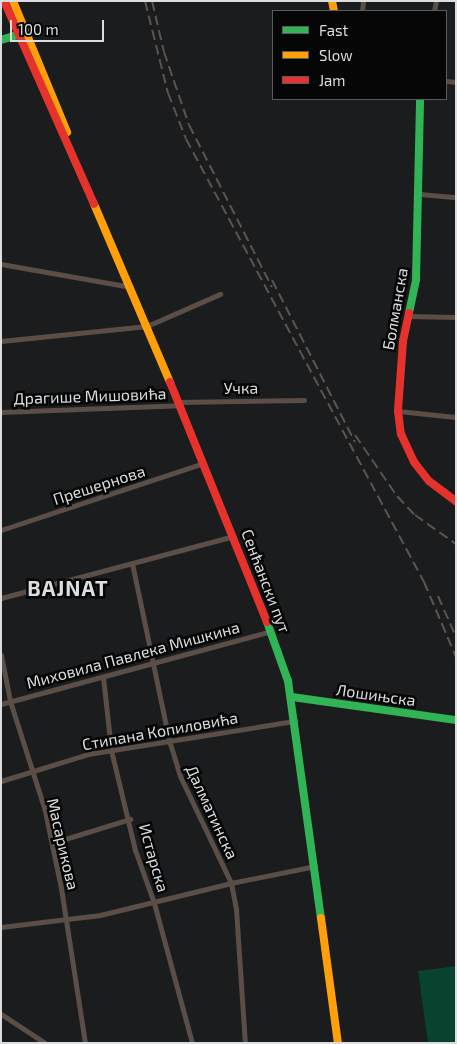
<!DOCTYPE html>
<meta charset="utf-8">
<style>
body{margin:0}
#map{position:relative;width:457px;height:1044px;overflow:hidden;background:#1b1c1d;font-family:"Exo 2",sans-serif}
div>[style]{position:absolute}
.green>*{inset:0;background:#07432e}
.street>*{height:5px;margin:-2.5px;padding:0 2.5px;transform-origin:2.5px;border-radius:2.5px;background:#5a4e46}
.fast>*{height:8px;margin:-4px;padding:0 4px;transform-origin:4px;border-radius:4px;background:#30b455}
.slow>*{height:8px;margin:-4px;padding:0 4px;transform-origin:4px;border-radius:4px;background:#ff9f0a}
.jam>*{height:8px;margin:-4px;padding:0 4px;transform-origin:4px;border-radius:4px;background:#e5322d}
.rail>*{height:2px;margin-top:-1px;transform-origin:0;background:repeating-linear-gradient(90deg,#5a5451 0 10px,transparent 0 15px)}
span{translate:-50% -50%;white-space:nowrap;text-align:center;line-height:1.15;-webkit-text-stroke:5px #060607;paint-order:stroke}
.street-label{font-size:16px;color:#dbddde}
.district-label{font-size:21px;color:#dbddde;font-weight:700;letter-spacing:1px}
.frame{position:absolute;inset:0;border:2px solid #dbddde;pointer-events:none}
.legend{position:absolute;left:272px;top:10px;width:175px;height:90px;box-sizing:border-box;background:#060607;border:1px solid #5b5c5d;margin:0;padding:6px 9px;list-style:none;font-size:15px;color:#dbddde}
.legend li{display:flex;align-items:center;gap:10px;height:25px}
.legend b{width:25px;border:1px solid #5b5c5d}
.scale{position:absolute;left:10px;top:20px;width:94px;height:22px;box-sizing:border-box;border:2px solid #dbddde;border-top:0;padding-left:6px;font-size:15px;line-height:18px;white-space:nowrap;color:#dbddde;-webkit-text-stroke:4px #060607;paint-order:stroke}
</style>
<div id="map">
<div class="green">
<i style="clip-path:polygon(456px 966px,456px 1043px,428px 1043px,418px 971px)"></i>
</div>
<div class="street">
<i style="left:362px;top:11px;width:10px;rotate:-84deg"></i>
<i style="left:434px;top:11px;width:10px;rotate:-79deg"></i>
<i style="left:446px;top:81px;width:10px;rotate:6deg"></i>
<i style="left:420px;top:194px;width:36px;rotate:5deg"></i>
<i style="left:1px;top:264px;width:132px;rotate:10deg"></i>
<i style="left:407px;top:316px;width:49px;rotate:1.2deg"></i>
<i style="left:1px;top:341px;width:147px;rotate:-5.9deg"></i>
<i style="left:147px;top:326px;width:80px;rotate:-23.7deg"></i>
<i style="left:178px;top:402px;width:126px;rotate:-0.9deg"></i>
<i style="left:398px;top:411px;width:58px;rotate:5.9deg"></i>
<i style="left:1px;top:412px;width:179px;rotate:-2.2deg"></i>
<i style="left:1px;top:530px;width:214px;rotate:-18.3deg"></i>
<i style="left:132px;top:563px;width:181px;rotate:78.2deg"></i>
<i style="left:169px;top:740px;width:38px;rotate:73deg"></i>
<i style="left:180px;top:776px;width:119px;rotate:64.5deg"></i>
<i style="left:231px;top:883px;width:26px;rotate:79deg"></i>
<i style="left:236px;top:909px;width:134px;rotate:86.2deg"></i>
<i style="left:1px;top:598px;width:241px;rotate:-14.9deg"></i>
<i style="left:1px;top:655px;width:47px;rotate:78.9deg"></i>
<i style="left:10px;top:701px;width:115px;rotate:72.3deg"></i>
<i style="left:45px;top:811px;width:79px;rotate:78.3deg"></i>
<i style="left:61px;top:888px;width:157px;rotate:81.2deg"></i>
<i style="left:103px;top:677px;width:73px;rotate:83.7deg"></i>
<i style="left:111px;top:750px;width:103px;rotate:76.5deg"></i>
<i style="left:135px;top:850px;width:56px;rotate:70.3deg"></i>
<i style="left:154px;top:903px;width:145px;rotate:74.8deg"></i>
<i style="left:1px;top:704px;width:280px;rotate:-15.1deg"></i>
<i style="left:1px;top:781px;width:91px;rotate:-17.2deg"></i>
<i style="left:88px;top:754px;width:210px;rotate:-9.1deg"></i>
<i style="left:52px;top:843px;width:82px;rotate:-17.1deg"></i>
<i style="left:1px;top:927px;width:100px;rotate:-6.9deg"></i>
<i style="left:100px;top:915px;width:135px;rotate:-13.7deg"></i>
<i style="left:231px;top:883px;width:86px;rotate:-11.4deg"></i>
<i style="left:1px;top:1014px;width:53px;rotate:33.4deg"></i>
</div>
<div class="fast">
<i style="left:1px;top:40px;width:21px;rotate:-17deg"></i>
<i style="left:409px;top:313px;width:35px;rotate:-78deg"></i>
<i style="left:416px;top:279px;width:180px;rotate:-88.7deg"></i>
<i style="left:267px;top:622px;width:63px;rotate:70.4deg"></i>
<i style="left:288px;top:681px;width:239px;rotate:82.1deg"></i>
<i style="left:292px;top:697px;width:166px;rotate:8deg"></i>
</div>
<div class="slow">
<i style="left:13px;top:1px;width:142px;rotate:67.6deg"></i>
<i style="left:332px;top:1px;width:10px;rotate:79deg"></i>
<i style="left:94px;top:204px;width:194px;rotate:66.9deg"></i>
<i style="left:321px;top:918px;width:126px;rotate:82.3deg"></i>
</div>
<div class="jam">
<i style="left:4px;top:1px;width:222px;rotate:66.1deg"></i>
<i style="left:409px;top:313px;width:29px;rotate:102deg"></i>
<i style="left:403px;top:341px;width:70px;rotate:94.1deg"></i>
<i style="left:398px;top:411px;width:23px;rotate:83deg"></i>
<i style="left:401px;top:434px;width:31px;rotate:65deg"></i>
<i style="left:414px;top:462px;width:24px;rotate:52deg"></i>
<i style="left:429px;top:481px;width:34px;rotate:37deg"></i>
<i style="left:170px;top:382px;width:259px;rotate:68deg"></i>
</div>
<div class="rail">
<i style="left:145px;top:1px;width:95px;rotate:76deg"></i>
<i style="left:168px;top:93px;width:49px;rotate:68.6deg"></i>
<i style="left:186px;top:139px;width:503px;rotate:61.75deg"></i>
<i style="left:424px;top:582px;width:82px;rotate:66.9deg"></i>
<i style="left:152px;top:1px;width:52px;rotate:76.8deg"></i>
<i style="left:164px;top:52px;width:77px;rotate:71.1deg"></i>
<i style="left:189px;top:125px;width:182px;rotate:62.9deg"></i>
<i style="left:272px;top:280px;width:182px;rotate:62.9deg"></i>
<i style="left:355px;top:435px;width:74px;rotate:55.5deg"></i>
<i style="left:397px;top:496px;width:26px;rotate:47deg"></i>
<i style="left:415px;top:515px;width:50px;rotate:35.3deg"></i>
<i style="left:438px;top:596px;width:45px;rotate:66.3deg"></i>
</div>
<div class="street-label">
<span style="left:395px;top:309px;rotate:-80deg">Болманска</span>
<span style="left:241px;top:388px;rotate:-1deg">Учка</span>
<span style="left:90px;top:396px;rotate:-2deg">Драгише Мишовића</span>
<span style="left:99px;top:485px;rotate:-18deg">Прешернова</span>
<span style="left:266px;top:581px;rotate:69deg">Сенћански пут</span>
<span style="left:133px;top:655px;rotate:-15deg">Миховила Павлека Мишкина</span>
<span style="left:376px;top:695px;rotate:8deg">Лошињска</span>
<span style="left:160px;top:731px;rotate:-10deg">Стипана Копиловића</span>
<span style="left:212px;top:812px;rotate:65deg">Далматинска</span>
<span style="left:63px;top:844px;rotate:77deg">Масарикова</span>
<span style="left:154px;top:858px;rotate:74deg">Истарска</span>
</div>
<div class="district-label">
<span style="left:68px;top:588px">BAJNAT</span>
</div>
<div class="frame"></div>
<ul class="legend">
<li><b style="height:6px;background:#30b455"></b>Fast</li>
<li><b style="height:6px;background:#ff9f0a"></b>Slow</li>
<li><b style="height:6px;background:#e5322d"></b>Jam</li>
</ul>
<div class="scale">100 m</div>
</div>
